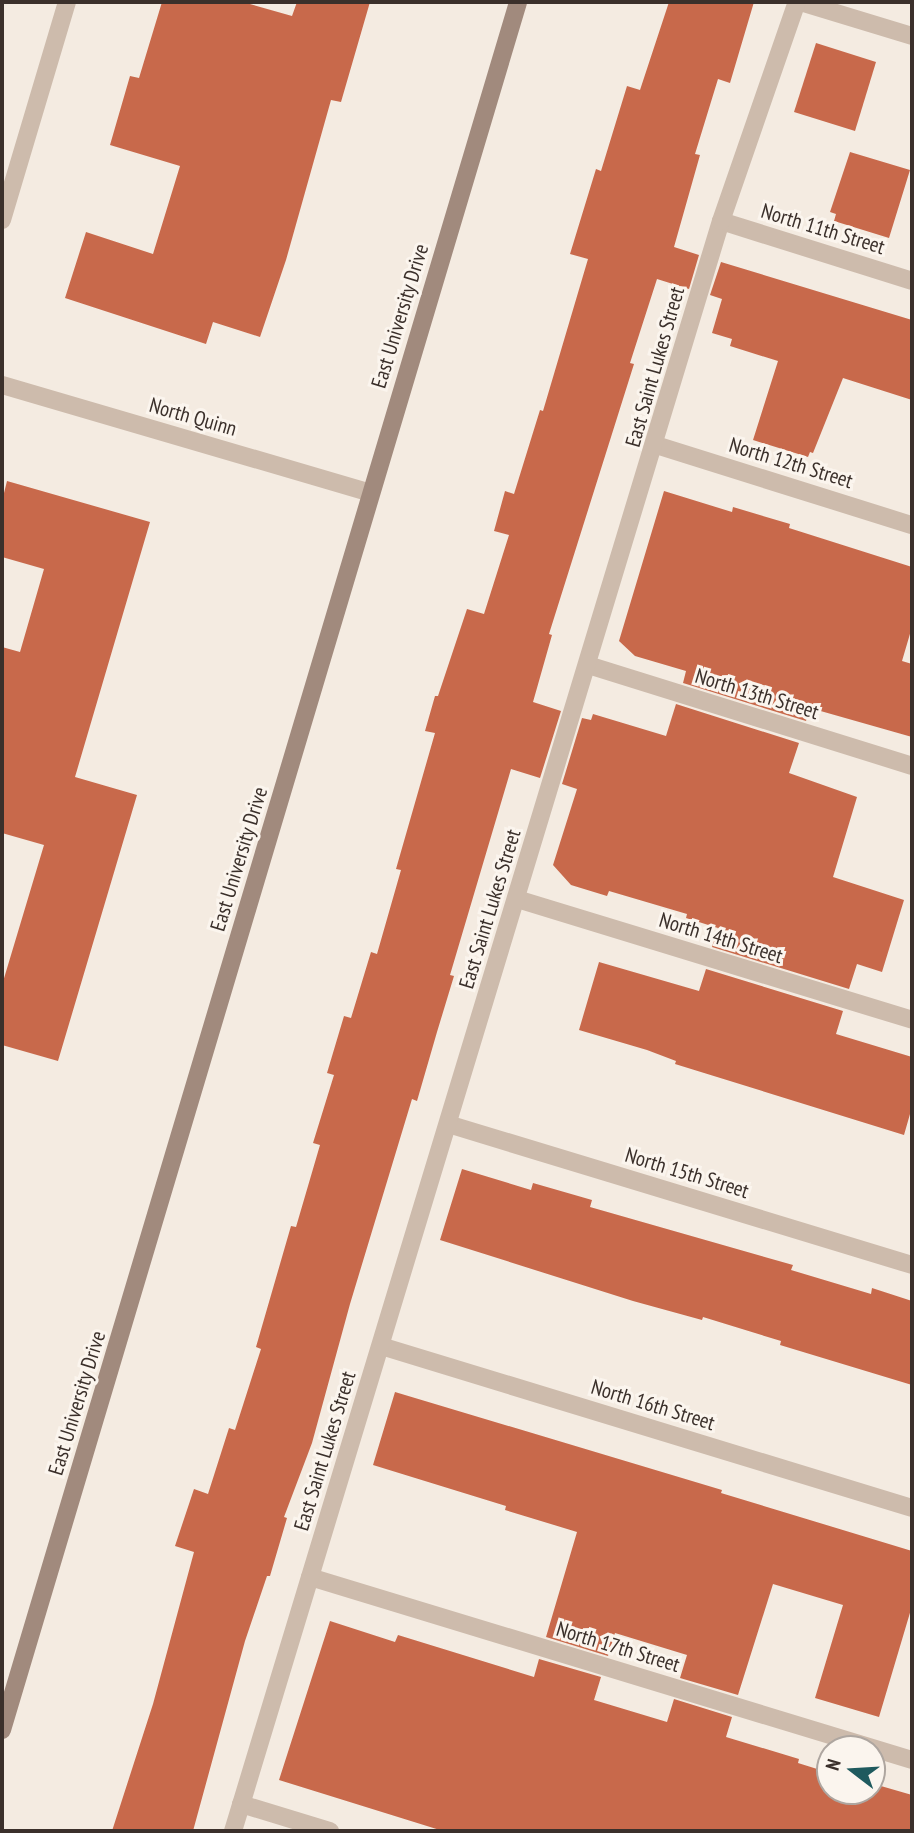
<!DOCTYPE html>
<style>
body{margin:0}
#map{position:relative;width:914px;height:1833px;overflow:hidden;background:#f4ebe1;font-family:"PT Sans Narrow",sans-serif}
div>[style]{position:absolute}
.building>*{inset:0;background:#c8694b}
.service>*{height:18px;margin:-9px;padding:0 9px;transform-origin:9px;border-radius:9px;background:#cdbbac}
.minor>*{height:18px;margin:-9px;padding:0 9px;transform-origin:9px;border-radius:9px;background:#cdbbac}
.secondary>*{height:18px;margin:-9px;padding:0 9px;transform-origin:9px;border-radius:9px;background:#a18a7d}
span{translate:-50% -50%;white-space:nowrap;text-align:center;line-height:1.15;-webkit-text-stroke:6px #fbf5ee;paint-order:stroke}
.street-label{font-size:21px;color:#3b302b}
.frame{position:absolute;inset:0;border:4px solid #3b302b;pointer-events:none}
.north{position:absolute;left:816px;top:1735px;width:70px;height:70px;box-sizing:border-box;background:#fbf5ee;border:2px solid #aea6a0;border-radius:50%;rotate:287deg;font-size:19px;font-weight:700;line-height:28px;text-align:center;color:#3b302b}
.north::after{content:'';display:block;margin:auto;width:24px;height:32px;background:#1f5a5e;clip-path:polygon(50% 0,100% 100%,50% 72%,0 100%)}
</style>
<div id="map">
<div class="building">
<i style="clip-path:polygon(162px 2px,243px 2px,292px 16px,297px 2px,370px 2px,341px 102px,331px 100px,286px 260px,260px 337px,213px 322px,206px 344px,65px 298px,86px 232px,153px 254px,180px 166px,110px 145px,130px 76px,139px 78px)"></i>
<i style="clip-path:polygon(669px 2px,754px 2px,730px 83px,718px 79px,695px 154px,700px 155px,674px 247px,699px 255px,689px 289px,657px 279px,630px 363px,634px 364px,549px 634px,552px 635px,533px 702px,561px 711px,540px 778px,511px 769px,450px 975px,454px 976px,437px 1032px,417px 1101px,412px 1099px,350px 1304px,312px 1443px,284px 1517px,287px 1518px,270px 1576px,267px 1576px,245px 1641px,193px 1831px,112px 1831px,153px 1704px,194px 1552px,175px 1546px,194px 1489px,208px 1494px,229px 1428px,235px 1430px,261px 1349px,256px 1347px,291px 1226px,296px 1227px,320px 1145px,313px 1143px,334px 1075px,327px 1073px,344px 1016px,351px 1018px,371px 952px,377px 954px,401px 870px,396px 869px,435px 733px,425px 731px,435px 696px,438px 696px,467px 609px,484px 614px,509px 535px,494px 531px,505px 491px,514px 494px,540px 410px,543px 411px,588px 259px,570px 254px,596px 169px,601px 171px,627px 86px,640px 90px)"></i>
<i style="clip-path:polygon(816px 43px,876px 62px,855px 131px,794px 112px)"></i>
<i style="clip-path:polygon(850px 152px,910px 170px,889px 238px,834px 221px,836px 214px,830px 212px)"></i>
<i style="clip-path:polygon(721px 262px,912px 320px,912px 400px,843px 378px,813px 453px,810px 452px,808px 457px,753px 440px,778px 361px,730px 346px,732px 339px,712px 333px,722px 299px,710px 295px)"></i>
<i style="clip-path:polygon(7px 481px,150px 522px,75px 777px,137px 795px,58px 1061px,2px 1045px,2px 985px,44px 845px,2px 833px,2px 647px,20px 652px,44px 569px,2px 557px,2px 501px)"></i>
<i style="clip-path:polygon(664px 491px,732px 512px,733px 507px,790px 524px,789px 528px,912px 567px,912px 627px,902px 661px,912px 664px,912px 737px,810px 708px,806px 721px,683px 683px,686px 671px,635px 656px,619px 641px)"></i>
<i style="clip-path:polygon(676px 704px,799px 743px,789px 773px,857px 797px,833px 877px,904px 900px,882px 972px,857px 964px,849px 989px,712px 947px,718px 928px,686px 918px,687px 914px,609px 891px,607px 896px,571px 885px,553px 865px,577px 789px,562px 784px,582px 718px,591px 720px,593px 714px,666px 736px)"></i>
<i style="clip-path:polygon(599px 962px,699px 991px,706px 969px,843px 1011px,836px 1034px,912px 1057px,912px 1107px,904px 1135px,675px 1064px,676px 1061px,647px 1050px,579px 1030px)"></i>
<i style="clip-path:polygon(462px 1169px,531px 1190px,533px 1183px,592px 1200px,590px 1207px,793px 1265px,791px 1270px,871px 1294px,872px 1288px,912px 1301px,912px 1385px,780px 1345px,781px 1341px,703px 1317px,702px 1320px,633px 1301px,440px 1240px)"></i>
<i style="clip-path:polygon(395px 1392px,722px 1490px,721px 1493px,912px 1551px,912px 1606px,879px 1717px,815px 1698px,843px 1605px,773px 1584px,738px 1695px,680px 1678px,687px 1655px,615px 1633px,608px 1656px,546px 1637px,577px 1532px,505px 1510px,506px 1506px,373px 1465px)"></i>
<i style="clip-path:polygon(330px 1621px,395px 1642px,398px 1635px,534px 1677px,539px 1659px,601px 1677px,594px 1700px,667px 1722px,674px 1699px,732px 1717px,726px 1737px,799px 1759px,798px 1763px,830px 1773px,830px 1791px,872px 1791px,874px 1784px,912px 1795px,912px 1831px,443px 1831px,279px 1780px)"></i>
</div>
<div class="service">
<i style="left:800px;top:2px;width:117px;rotate:16.9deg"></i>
<i style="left:721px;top:221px;width:200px;rotate:17.4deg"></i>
<i style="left:656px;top:445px;width:268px;rotate:17.4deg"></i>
<i style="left:588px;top:665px;width:339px;rotate:17.3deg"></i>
<i style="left:517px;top:899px;width:413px;rotate:17deg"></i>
<i style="left:448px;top:1124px;width:485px;rotate:16.9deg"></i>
<i style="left:381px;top:1346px;width:555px;rotate:16.97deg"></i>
<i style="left:310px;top:1577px;width:629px;rotate:16.91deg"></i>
<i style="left:241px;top:1804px;width:93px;rotate:16.9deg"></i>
<i style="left:233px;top:1831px;width:1682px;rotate:-73.14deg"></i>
<i style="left:721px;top:221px;width:232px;rotate:-70.9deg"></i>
</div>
<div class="minor">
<i style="left:2px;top:220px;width:227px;rotate:-73.4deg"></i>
<i style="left:2px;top:385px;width:384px;rotate:16.3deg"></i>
</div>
<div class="secondary">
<i style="left:2px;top:1730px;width:1803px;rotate:-73.37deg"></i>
</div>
<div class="street-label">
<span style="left:823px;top:229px;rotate:17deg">North 11th Street</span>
<span style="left:400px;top:316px;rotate:-73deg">East University Drive</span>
<span style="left:655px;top:367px;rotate:-74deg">East Saint Lukes Street</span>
<span style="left:193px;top:417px;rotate:16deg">North Quinn</span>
<span style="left:791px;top:463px;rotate:17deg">North 12th Street</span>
<span style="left:757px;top:694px;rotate:17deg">North 13th Street</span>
<span style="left:239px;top:859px;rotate:-73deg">East University Drive</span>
<span style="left:490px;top:909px;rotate:-73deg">East Saint Lukes Street</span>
<span style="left:721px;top:938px;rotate:17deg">North 14th Street</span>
<span style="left:687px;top:1173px;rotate:17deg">North 15th Street</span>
<span style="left:77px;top:1403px;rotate:-73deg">East University Drive</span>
<span style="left:653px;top:1405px;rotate:17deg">North 16th Street</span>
<span style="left:325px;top:1451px;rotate:-73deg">East Saint Lukes Street</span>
<span style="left:618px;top:1647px;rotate:17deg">North 17th Street</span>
</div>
<div class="frame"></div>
<div class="north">N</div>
</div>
